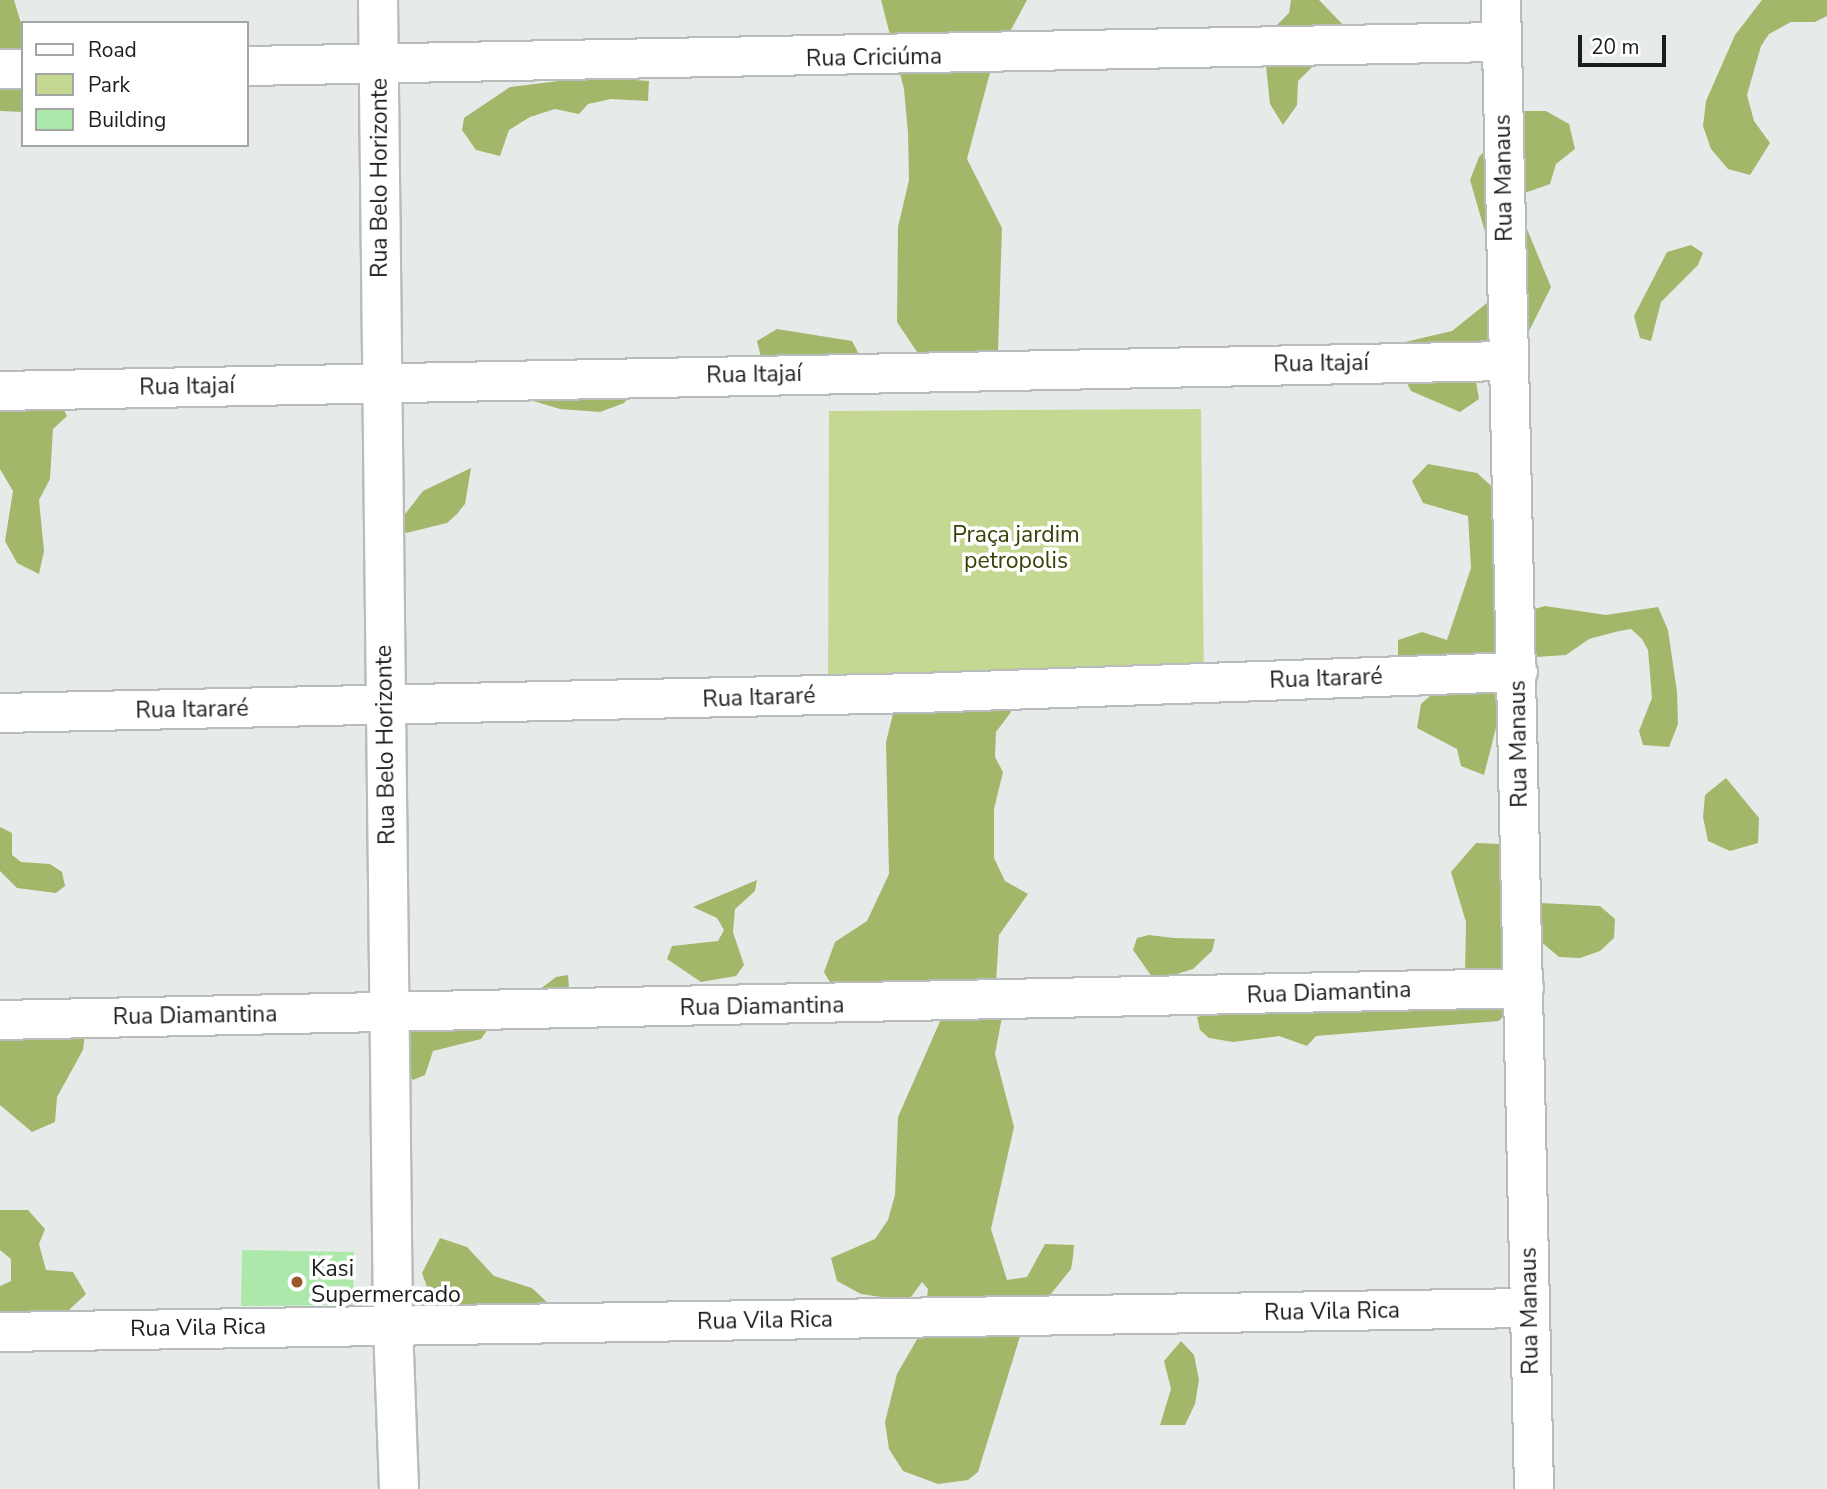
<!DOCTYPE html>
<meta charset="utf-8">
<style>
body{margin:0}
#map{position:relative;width:1827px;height:1489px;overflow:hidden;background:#e6ebe9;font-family:"Nunito Sans",sans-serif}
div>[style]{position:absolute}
.green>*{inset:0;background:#c4d892}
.forest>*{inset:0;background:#a3b76a}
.building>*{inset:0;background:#abe8aa}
.roads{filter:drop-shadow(2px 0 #b8bcba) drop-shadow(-2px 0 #b8bcba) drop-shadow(0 2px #b8bcba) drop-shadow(0 -2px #b8bcba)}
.minor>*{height:38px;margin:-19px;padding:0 19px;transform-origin:19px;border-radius:19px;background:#fff}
.dots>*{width:19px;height:19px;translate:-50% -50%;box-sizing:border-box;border:4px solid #fff;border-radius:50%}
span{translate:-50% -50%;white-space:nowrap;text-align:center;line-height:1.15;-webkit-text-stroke:7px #fff;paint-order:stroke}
.street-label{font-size:23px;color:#1c1d1d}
.park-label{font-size:23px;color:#354105}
.poi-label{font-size:23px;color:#1c1d1d}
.left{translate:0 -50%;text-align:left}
.legend{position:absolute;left:21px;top:21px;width:228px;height:126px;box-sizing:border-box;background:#fff;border:2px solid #a4a5a5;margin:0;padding:9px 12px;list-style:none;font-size:21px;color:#1c1d1d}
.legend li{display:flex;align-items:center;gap:14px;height:35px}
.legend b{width:35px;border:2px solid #a4a5a5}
.scale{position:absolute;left:1578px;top:35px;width:88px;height:32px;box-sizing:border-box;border:4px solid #1c1d1d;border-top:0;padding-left:9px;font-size:21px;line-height:24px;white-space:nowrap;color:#1c1d1d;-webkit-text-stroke:5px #fff;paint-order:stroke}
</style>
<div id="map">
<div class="green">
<i style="clip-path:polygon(1201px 409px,1204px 688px,828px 687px,829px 411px)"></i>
</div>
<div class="forest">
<i style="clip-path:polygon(0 0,14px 0,23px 30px,23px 112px,0 111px)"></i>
<i style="clip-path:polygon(881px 0,1027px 0,992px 65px,967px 159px,1002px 228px,998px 352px,962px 364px,921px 358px,897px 322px,898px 227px,909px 180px,908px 133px,904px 89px)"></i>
<i style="clip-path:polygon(1291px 0,1319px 0,1349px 31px,1298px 81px,1297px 105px,1283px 125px,1270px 104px,1265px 57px,1269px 33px,1289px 13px)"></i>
<i style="clip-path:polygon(1762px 0,1827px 0,1827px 16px,1815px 22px,1791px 22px,1769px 34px,1761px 46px,1747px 95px,1754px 121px,1770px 143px,1750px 175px,1728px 169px,1711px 149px,1703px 126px,1706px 101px,1735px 35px)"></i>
<i style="clip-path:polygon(592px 77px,649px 81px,648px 101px,611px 99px,588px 104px,579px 114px,555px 109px,530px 117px,509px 130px,500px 156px,476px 150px,462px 130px,464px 118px,510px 87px)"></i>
<i style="clip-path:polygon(1519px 111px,1546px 111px,1569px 124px,1575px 149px,1556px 164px,1550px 184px,1522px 194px,1522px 217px,1551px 287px,1524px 341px,1475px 376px,1479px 399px,1460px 412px,1411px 391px,1400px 370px,1405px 342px,1452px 331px,1492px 299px,1490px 249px,1470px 180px,1479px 157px)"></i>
<i style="clip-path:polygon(1691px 245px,1703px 253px,1698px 265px,1661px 302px,1651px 341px,1640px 338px,1634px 316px,1667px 252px)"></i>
<i style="clip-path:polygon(777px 329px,852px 341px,861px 358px,764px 369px,757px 341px)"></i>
<i style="clip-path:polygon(0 392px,56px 394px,67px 416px,53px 429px,50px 479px,39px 500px,44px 551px,39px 574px,17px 563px,5px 541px,13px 491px,0 469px)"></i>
<i style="clip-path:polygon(631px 394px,624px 403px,600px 412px,560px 409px,520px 397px)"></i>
<i style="clip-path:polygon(1428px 464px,1477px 473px,1497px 491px,1498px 720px,1484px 775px,1461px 766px,1457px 749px,1417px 728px,1421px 704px,1439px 688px,1398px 663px,1398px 640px,1422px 632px,1447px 640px,1471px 568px,1468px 516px,1423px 503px,1412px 481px)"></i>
<i style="clip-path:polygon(471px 468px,465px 504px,457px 514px,447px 523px,406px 533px,399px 522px,423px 491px)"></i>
<i style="clip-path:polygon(1545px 606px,1606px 615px,1658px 607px,1668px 630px,1677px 692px,1678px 724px,1669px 747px,1643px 745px,1639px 731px,1652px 698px,1648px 650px,1642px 639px,1631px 629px,1619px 631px,1589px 639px,1566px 655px,1536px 657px,1526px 653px,1531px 610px)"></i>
<i style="clip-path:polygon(1012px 700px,1011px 712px,996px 732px,995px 757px,1003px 772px,994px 809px,994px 858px,1005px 881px,1028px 894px,999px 935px,996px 982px,1004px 1007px,995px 1054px,1014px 1127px,991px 1229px,1007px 1280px,1027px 1277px,1045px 1244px,1074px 1245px,1073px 1257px,1071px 1269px,1022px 1330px,978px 1472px,968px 1480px,938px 1484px,903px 1471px,889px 1449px,885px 1422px,897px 1374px,923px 1329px,928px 1289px,922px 1282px,908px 1301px,861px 1294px,837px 1281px,831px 1258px,875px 1239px,888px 1220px,895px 1195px,898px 1117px,945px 1010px,831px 984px,824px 972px,835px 942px,867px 921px,889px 874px,886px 742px,893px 714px,906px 708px)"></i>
<i style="clip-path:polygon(1726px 778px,1759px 818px,1758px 843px,1730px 851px,1708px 841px,1703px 817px,1705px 795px)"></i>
<i style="clip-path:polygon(0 827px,12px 833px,12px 855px,21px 862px,50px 864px,62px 872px,65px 886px,56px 893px,17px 888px,0 871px)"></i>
<i style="clip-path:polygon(1476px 843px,1502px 844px,1507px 1011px,1499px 1021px,1316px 1036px,1307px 1046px,1279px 1036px,1233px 1042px,1209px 1038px,1200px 1030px,1197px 1017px,1208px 1014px,1465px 973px,1466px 922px,1451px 872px)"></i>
<i style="clip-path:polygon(757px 880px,755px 891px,735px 909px,733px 932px,744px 965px,736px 976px,701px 982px,667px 959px,672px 946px,718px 941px,724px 930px,717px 918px,693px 907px)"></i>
<i style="clip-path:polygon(1541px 903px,1600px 906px,1615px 919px,1614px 938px,1600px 951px,1580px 958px,1559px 957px,1539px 940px,1535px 905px)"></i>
<i style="clip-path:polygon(1149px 935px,1174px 938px,1215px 939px,1212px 951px,1193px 969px,1155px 981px,1133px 950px,1137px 938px)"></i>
<i style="clip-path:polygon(568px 975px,569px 987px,560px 995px,488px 1029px,481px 1039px,433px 1051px,425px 1075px,413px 1080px,406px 1070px,408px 1021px,535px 993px,556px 977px)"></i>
<i style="clip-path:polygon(0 1014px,86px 1025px,83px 1050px,57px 1097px,55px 1122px,32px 1132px,0 1105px)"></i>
<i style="clip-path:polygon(0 1210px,28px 1210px,45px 1229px,39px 1244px,46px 1270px,73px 1272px,86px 1294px,68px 1311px,0 1331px,0 1286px,11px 1281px,11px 1259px,0 1250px)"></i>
<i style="clip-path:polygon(440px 1238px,467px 1247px,494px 1276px,532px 1288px,550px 1305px,436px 1312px,422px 1273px)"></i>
<i style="clip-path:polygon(1181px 1341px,1194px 1355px,1199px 1380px,1195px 1404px,1185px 1425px,1160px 1425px,1171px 1389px,1164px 1361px)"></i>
</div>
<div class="building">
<i style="clip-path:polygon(242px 1250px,354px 1252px,353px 1305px,241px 1306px)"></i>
</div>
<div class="roads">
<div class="minor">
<i style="left:378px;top:0;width:1325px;rotate:89.35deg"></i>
<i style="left:393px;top:1325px;width:164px;rotate:87.9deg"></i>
<i style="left:1501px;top:0;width:1489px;rotate:88.73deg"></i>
<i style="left:247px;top:66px;width:1254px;rotate:-1.1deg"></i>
<i style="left:0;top:69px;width:23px"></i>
<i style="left:0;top:391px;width:1508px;rotate:-1.14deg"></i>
<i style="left:0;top:713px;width:920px;rotate:-1.25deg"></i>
<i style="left:920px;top:693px;width:598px;rotate:-2.01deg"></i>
<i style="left:0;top:1020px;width:1524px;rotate:-1.2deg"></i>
<i style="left:0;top:1332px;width:1530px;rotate:-0.9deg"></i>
</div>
</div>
<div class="dots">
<i style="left:297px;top:1282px;background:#9b562a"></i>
</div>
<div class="street-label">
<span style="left:874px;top:58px;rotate:-1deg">Rua Criciúma</span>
<span style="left:380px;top:178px;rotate:-90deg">Rua Belo Horizonte</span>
<span style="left:1504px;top:178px;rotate:-91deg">Rua Manaus</span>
<span style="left:1321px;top:364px;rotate:-1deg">Rua Itajaí</span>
<span style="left:754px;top:375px;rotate:-1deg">Rua Itajaí</span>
<span style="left:187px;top:387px;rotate:-1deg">Rua Itajaí</span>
<span style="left:1326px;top:679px;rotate:-2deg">Rua Itararé</span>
<span style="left:759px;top:698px;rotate:-2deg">Rua Itararé</span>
<span style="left:192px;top:710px;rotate:-1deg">Rua Itararé</span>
<span style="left:1519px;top:744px;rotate:-91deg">Rua Manaus</span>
<span style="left:386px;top:745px;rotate:-91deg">Rua Belo Horizonte</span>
<span style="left:1329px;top:993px;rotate:-2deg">Rua Diamantina</span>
<span style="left:762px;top:1007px;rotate:-1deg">Rua Diamantina</span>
<span style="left:195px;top:1016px;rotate:-1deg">Rua Diamantina</span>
<span style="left:1530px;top:1311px;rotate:-91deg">Rua Manaus</span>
<span style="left:1332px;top:1312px;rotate:-1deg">Rua Vila Rica</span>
<span style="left:765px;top:1321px;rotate:-1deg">Rua Vila Rica</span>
<span style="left:198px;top:1328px;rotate:-1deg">Rua Vila Rica</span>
</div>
<div class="park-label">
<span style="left:1016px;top:548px">Praça jardim<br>petropolis</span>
</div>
<div class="poi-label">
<span class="left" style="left:311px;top:1282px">Kasi<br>Supermercado</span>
</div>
<ul class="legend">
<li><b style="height:9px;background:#fff"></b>Road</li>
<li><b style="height:19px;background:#c4d892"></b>Park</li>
<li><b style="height:19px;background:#abe8aa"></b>Building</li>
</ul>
<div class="scale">20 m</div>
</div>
